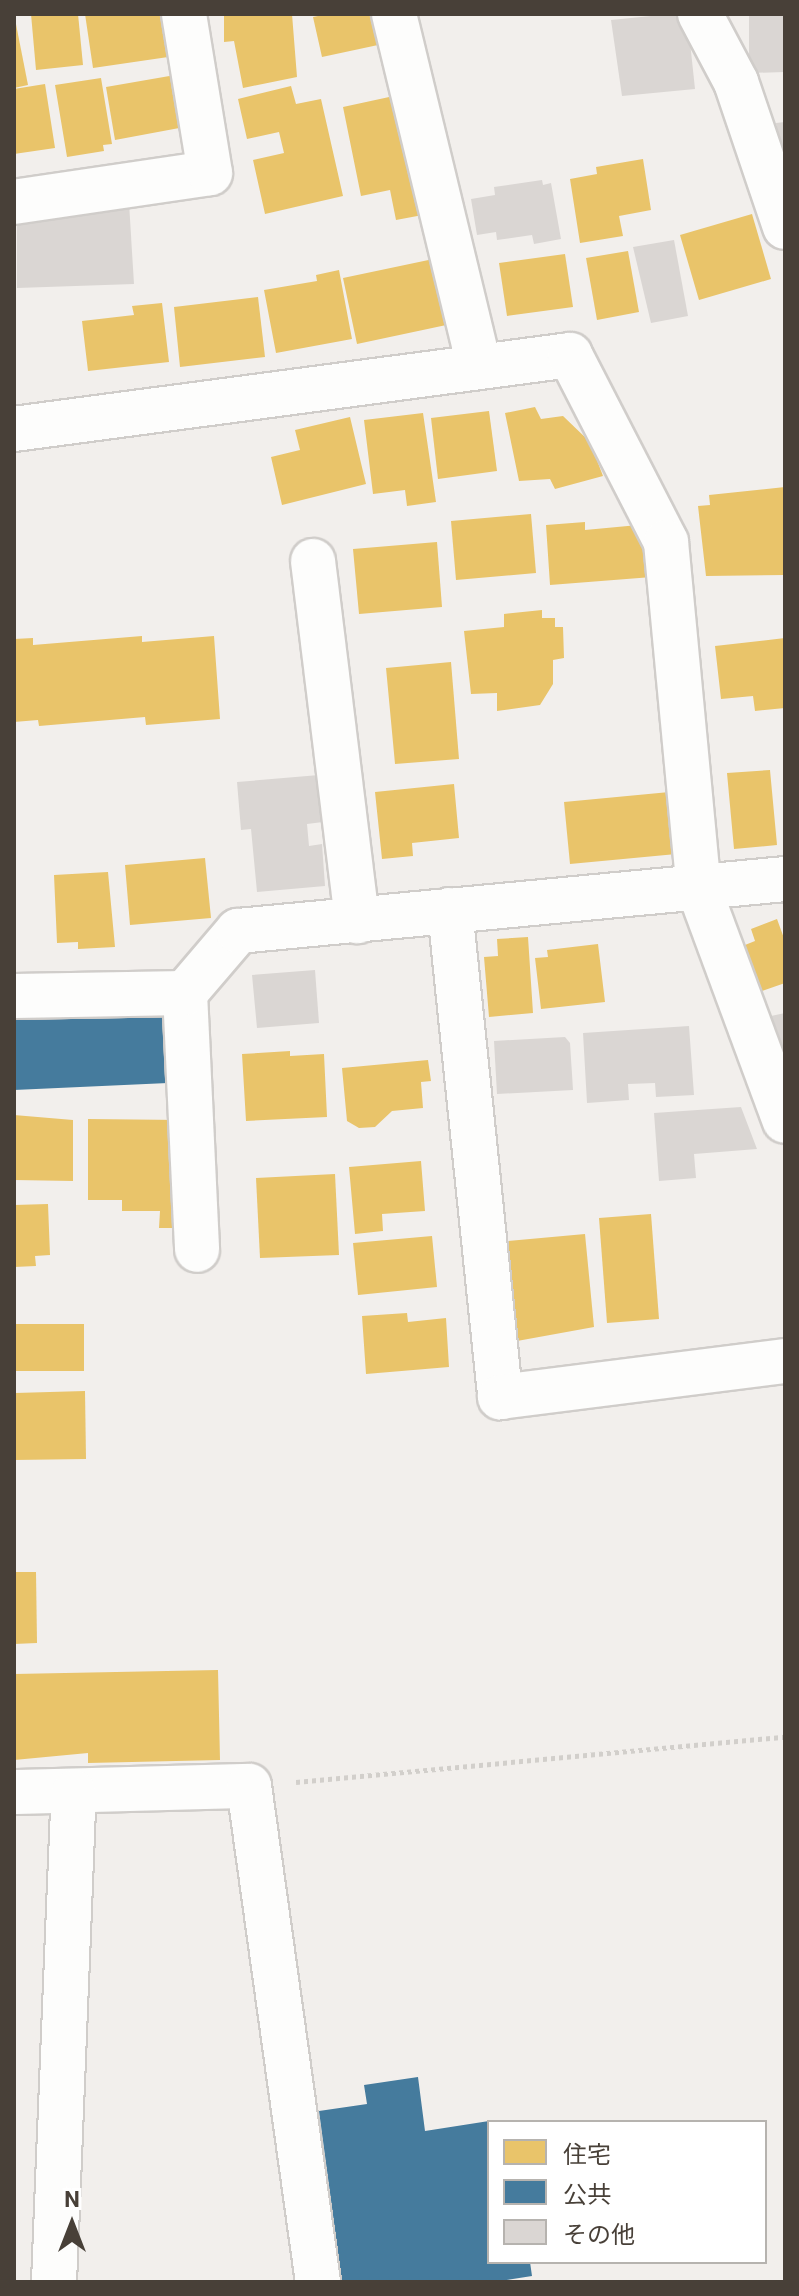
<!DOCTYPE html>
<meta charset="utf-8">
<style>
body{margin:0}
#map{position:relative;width:799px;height:2296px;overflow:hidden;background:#f2efec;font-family:Roboto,"Noto Sans JP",sans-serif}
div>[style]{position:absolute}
.homes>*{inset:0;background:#e9c46a}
.public>*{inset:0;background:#457b9d}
.building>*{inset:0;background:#dad6d3}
.path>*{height:5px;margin-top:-2.5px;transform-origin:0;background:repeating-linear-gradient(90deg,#d2cfcb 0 4px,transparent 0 8px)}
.roads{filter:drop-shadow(2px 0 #d0cdca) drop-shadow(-2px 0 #d0cdca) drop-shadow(0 2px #d0cdca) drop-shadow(0 -2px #d0cdca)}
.minor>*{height:44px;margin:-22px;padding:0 22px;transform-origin:22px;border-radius:22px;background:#fdfdfc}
span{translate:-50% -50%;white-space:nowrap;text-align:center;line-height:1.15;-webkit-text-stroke:8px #fff;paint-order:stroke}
.frame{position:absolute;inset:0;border:16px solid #484038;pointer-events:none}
.legend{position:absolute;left:487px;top:2120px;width:280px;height:144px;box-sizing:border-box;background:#fff;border:2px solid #b6b3af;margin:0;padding:10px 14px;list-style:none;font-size:24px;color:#484038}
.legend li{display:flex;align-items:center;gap:16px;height:40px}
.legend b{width:40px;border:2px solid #b6b3af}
.north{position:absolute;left:32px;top:2184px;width:80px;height:80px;-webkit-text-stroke:6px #fff;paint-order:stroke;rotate:0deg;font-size:22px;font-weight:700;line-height:32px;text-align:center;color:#484038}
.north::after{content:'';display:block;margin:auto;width:28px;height:36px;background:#484038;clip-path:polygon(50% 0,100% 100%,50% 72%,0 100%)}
</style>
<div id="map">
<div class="homes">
<i style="clip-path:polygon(14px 14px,28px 85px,14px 88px)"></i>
<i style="clip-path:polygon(31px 14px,78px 14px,83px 65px,36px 70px)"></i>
<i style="clip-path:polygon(85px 14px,169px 14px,175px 56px,93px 68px)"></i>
<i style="clip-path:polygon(224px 14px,292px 14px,297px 77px,243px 88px,234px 41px,224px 42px)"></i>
<i style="clip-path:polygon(328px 14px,386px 14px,392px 42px,322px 57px,313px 17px)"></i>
<i style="clip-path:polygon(181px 74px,190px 126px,115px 140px,106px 87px)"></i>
<i style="clip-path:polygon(101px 78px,112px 144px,103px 145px,104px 151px,67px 157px,55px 85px)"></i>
<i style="clip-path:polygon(45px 84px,55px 148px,14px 154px,14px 89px)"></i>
<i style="clip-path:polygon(291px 86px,296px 104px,321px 99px,343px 196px,265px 214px,253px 160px,284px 153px,279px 132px,247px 139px,238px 99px)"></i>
<i style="clip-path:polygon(403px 94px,428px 214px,396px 220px,390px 190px,361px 196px,343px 107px)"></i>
<i style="clip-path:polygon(643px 159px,651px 210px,619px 216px,623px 236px,580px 243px,570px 179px,597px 174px,596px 167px)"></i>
<i style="clip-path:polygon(752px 214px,771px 279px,699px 300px,680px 235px)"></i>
<i style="clip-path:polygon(628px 251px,639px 312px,597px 320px,586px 258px)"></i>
<i style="clip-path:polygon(565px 254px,573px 307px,507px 316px,499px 263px)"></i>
<i style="clip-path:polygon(438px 258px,451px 324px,357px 344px,343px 278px)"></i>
<i style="clip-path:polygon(339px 270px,352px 339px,276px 353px,264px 290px,317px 281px,316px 275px)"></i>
<i style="clip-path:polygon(258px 297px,265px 357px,180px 367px,174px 307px)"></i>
<i style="clip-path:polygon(162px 303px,169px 362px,88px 371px,82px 321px,134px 315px,132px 306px)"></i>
<i style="clip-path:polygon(535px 407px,541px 419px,563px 416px,590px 442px,603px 476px,555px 489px,550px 479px,519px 481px,505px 413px)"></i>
<i style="clip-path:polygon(489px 411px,497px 471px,438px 479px,431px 418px)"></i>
<i style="clip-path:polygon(423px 413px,436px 502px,407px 506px,405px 490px,373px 494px,364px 420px)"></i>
<i style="clip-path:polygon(350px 417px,366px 484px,282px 505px,271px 457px,300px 450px,295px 430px)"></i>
<i style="clip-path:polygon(785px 487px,785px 575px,706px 576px,698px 506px,710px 505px,709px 495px)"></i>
<i style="clip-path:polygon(531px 514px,536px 573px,456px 580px,451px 521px)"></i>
<i style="clip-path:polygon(585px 522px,585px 530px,649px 524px,652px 577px,550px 585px,546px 525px)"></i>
<i style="clip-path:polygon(437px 542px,442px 607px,359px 614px,353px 549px)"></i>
<i style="clip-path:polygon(542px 610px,542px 618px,555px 618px,555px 627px,563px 627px,564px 658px,553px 660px,553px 684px,540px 705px,497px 711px,497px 693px,471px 694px,464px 631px,504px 627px,504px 614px)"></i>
<i style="clip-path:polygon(142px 636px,142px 642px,214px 636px,220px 719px,146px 725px,145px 717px,39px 726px,38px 720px,14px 722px,14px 639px,33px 638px,33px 645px)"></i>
<i style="clip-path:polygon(785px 638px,785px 708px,755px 711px,753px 696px,721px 699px,715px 646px)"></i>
<i style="clip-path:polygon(451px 662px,459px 759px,395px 764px,386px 668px)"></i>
<i style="clip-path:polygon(770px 770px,777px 845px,734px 849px,727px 773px)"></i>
<i style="clip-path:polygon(454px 784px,459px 838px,412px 843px,413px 856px,382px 859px,375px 792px)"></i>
<i style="clip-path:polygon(680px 791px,687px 853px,570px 864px,564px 802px)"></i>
<i style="clip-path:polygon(205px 858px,211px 918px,130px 925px,125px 865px)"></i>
<i style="clip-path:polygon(108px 872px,115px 947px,78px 949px,78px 942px,57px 943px,54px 875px)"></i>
<i style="clip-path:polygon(777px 919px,785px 941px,785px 983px,762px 991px,745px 945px,755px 941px,751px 929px)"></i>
<i style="clip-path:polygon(528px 937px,533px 1013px,489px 1017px,484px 957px,498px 956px,497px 939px)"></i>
<i style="clip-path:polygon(598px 944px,605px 1002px,541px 1009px,535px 958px,548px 957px,547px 950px)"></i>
<i style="clip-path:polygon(290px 1051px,290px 1056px,324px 1054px,327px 1117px,246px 1121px,242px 1054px)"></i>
<i style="clip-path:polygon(428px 1060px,431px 1081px,421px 1082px,423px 1108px,392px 1111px,375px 1127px,359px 1128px,347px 1121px,342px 1068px)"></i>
<i style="clip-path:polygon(14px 1115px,73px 1120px,73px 1181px,14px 1180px)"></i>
<i style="clip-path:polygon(88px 1119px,181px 1120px,180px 1228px,159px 1228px,160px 1211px,122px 1211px,122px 1200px,88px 1200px)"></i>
<i style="clip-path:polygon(421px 1161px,425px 1211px,382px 1214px,383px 1231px,355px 1234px,349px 1167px)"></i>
<i style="clip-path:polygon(335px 1174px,339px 1255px,260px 1258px,256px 1178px)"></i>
<i style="clip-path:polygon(48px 1204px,50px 1255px,35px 1256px,36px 1266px,14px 1267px,14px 1205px)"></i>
<i style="clip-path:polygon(651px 1214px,659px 1319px,607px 1323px,599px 1218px)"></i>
<i style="clip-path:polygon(585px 1234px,594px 1327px,517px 1341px,508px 1241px)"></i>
<i style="clip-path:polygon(432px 1236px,437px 1287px,358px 1295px,353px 1243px)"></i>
<i style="clip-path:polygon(407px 1313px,408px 1322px,446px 1318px,449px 1367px,366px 1374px,362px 1316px)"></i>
<i style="clip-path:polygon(14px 1324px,84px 1324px,84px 1371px,14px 1371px)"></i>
<i style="clip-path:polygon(85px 1391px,86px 1459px,14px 1460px,15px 1393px)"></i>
<i style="clip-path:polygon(14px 1572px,36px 1572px,37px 1643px,14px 1644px)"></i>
<i style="clip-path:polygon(218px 1670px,220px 1760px,88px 1763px,88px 1753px,14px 1760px,14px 1674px)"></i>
</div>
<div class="public">
<i style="clip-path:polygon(165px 1012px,168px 1083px,14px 1090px,14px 1020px)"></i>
<i style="clip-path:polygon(418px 2077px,425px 2131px,489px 2121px,489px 2262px,530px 2262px,532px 2276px,493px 2282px,342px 2282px,319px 2111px,367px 2104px,364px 2085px)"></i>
</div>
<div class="building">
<i style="clip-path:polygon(671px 14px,687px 14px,695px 89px,622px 96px,611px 20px)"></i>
<i style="clip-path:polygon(749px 14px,785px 14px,785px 72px,749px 73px)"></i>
<i style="clip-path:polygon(785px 122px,785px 188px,783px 188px,776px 123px)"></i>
<i style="clip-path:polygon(542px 180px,543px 185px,551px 183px,561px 239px,534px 244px,532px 235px,497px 240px,496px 232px,477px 235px,471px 199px,495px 195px,494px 187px)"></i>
<i style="clip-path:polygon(129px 203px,134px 284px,17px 288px,17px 208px)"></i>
<i style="clip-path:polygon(674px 240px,688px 316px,651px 323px,633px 247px)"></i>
<i style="clip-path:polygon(319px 775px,323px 822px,307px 824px,309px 846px,322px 844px,325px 886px,257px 892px,251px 829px,241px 830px,237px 782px)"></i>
<i style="clip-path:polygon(315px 970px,319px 1023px,257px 1028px,252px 975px)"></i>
<i style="clip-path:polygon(785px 1013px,785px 1052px,771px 1016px)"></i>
<i style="clip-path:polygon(689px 1026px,694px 1095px,656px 1097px,655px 1083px,628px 1084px,629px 1100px,587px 1103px,583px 1033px)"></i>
<i style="clip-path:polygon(565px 1037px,570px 1043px,573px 1090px,497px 1094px,494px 1041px)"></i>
<i style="clip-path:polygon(741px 1107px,757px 1149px,694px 1154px,696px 1178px,659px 1181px,654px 1113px)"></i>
</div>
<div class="path">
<i style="left:296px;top:1782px;width:491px;rotate:-5.3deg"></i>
</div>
<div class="roads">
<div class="minor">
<i style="left:394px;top:14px;width:362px;rotate:76.4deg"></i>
<i style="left:700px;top:14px;width:77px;rotate:62.1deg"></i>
<i style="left:736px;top:82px;width:153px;rotate:71.3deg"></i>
<i style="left:14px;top:202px;width:198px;rotate:-8.4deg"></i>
<i style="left:210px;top:173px;width:161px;rotate:-99.3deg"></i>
<i style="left:14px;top:429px;width:561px;rotate:-7.58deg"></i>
<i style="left:570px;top:355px;width:210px;rotate:62.8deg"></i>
<i style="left:666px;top:542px;width:349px;rotate:84.6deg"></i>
<i style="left:699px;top:889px;width:247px;rotate:69.7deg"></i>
<i style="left:313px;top:561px;width:363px;rotate:83deg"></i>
<i style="left:450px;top:910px;width:490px;rotate:84.1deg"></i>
<i style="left:500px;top:1397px;width:287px;rotate:-7.2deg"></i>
<i style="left:185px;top:993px;width:257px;rotate:87.3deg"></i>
<i style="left:14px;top:996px;width:171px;rotate:-1deg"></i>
<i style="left:185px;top:993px;width:82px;rotate:-49.5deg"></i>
<i style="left:238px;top:931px;width:549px;rotate:-5.43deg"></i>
<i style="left:14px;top:1792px;width:235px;rotate:-1.5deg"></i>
<i style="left:249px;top:1786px;width:501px;rotate:82.08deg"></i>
<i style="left:54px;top:2282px;width:490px;rotate:-87.7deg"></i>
</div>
</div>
<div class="frame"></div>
<ul class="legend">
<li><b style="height:22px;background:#e9c46a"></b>住宅</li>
<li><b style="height:22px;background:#457b9d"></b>公共</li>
<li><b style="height:22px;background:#dad6d3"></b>その他</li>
</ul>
<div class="north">N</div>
</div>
